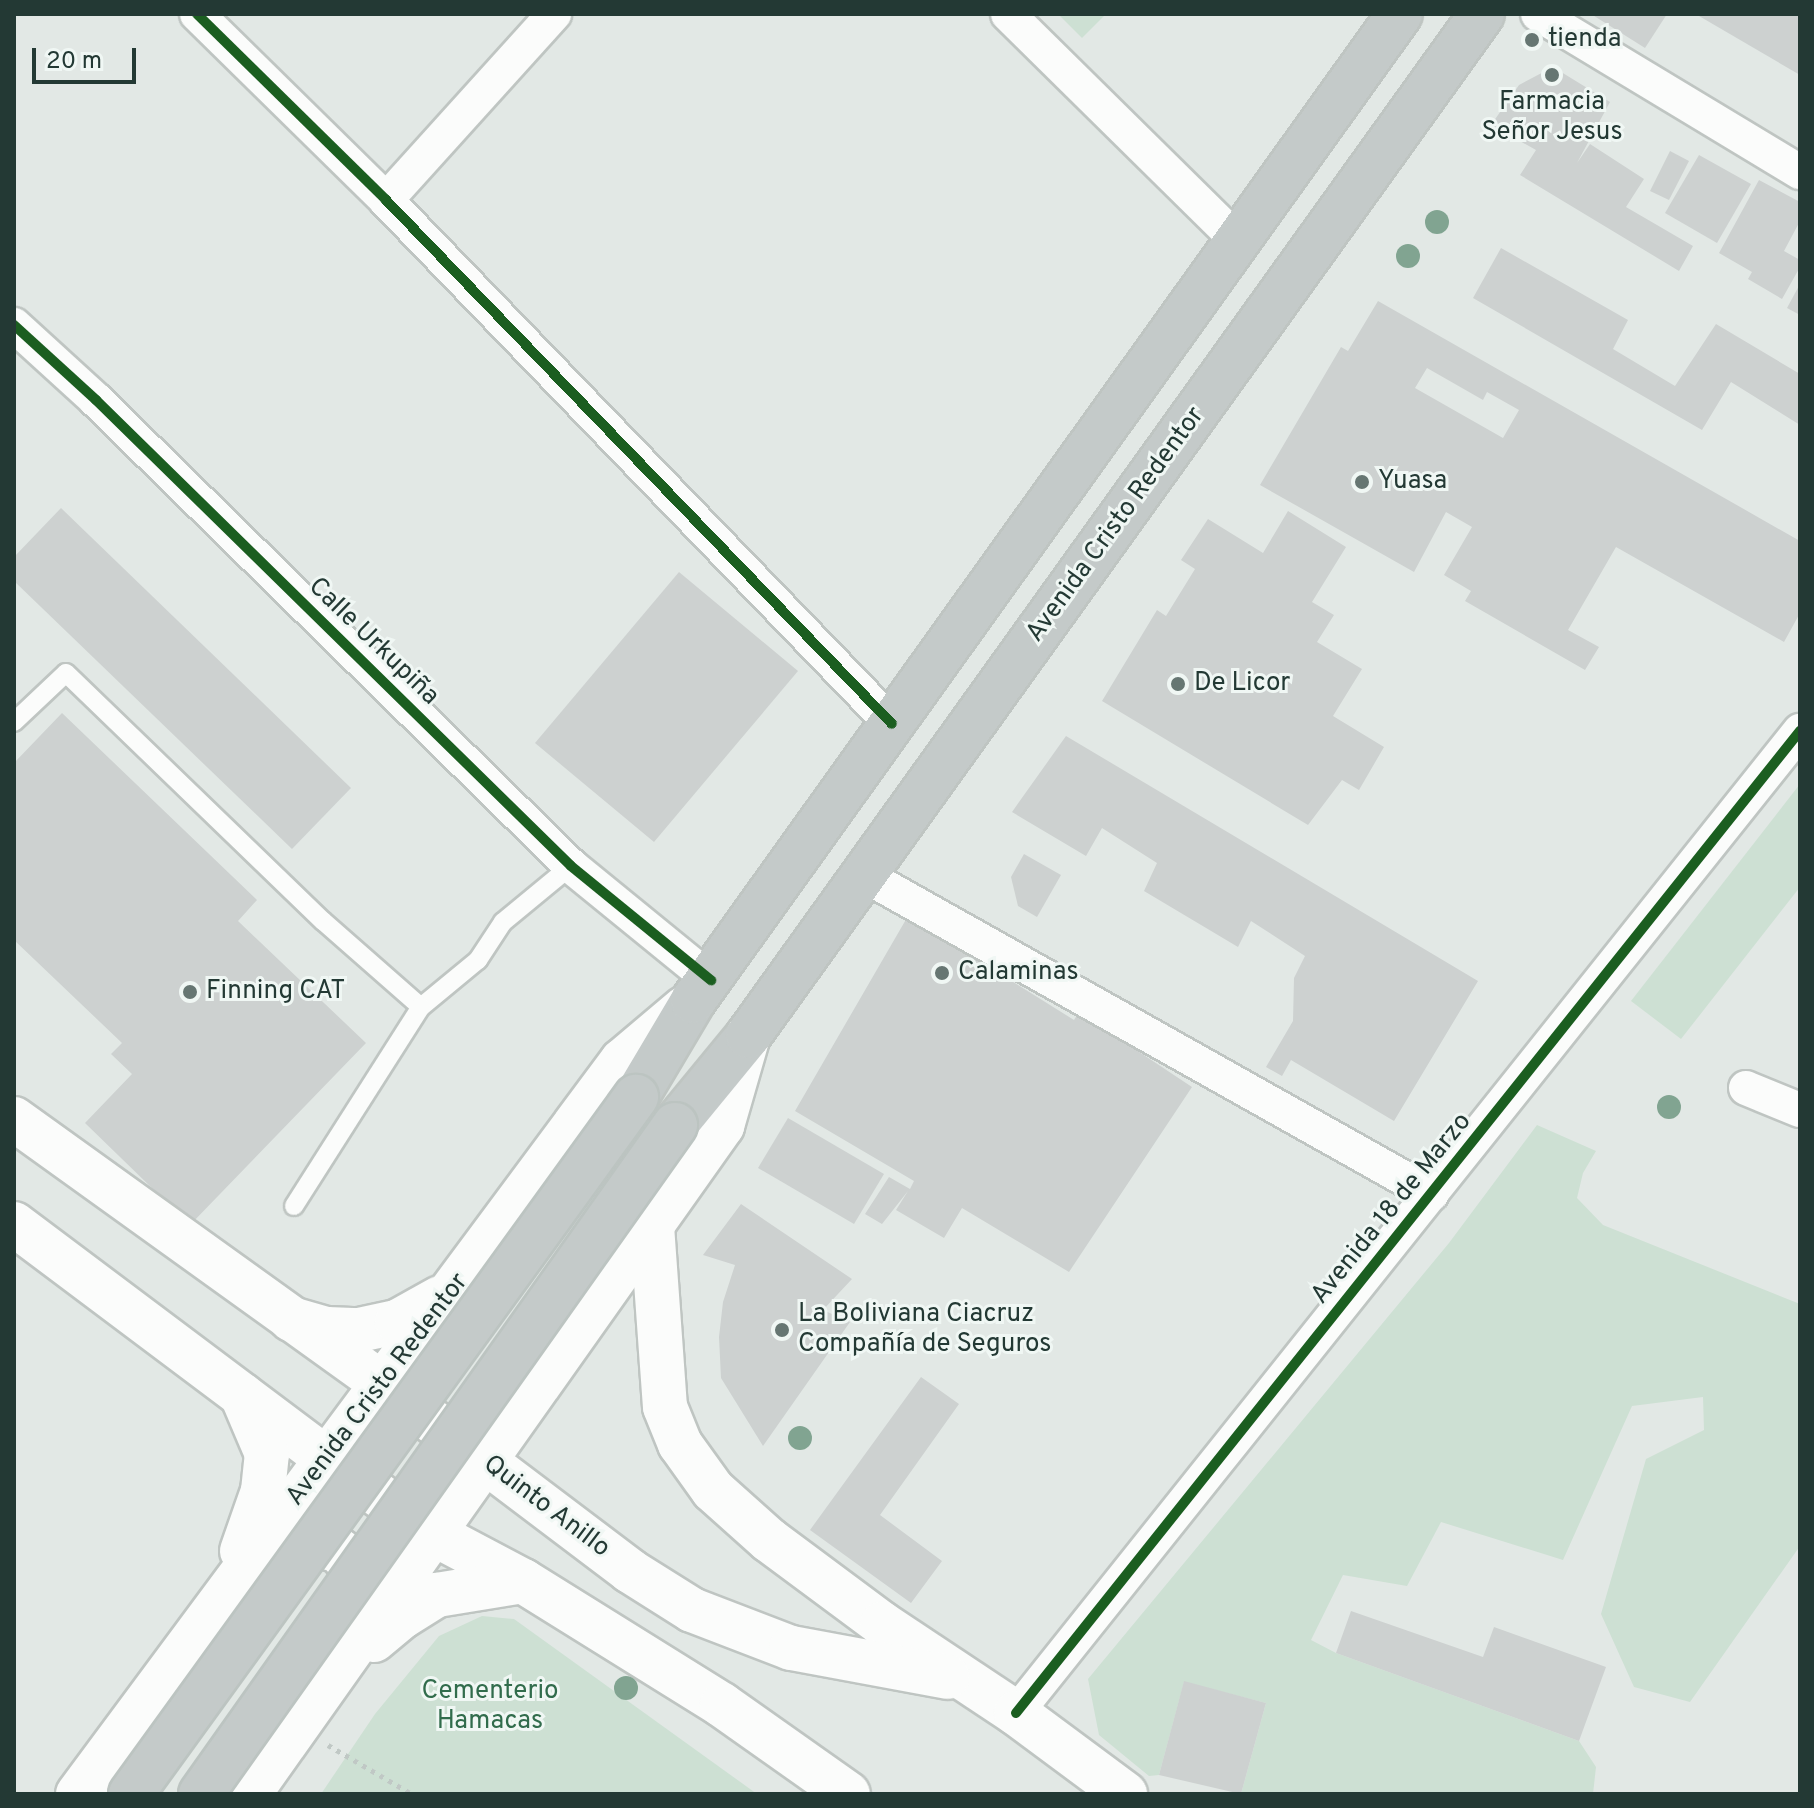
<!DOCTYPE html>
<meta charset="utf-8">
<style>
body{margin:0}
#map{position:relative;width:1814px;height:1808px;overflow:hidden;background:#e2e8e5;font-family:Overpass,sans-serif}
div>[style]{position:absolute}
.green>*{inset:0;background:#cde0d3}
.building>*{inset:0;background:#cdd1d0}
.path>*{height:5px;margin-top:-2.5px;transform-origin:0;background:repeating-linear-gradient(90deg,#c0c8c5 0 4px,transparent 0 10px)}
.roads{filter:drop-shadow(2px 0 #bfc5c2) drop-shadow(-2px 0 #bfc5c2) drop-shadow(0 2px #bfc5c2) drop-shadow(0 -2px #bfc5c2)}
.service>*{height:18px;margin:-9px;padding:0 9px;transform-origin:9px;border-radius:9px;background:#fbfcfb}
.minor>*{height:34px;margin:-17px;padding:0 17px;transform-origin:17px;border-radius:17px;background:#fbfcfb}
.tertiary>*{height:44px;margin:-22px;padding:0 22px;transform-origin:22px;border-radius:22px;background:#fbfcfb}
.secondary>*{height:44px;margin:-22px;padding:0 22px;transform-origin:22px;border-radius:22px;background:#fbfcfb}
.trunk>*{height:44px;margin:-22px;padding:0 22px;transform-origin:22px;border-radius:22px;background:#c4cac9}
.bridges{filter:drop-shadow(2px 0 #bcc4c1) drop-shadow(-2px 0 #bcc4c1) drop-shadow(0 2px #bcc4c1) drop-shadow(0 -2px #bcc4c1)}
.trunk-bridge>*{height:44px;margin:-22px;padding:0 22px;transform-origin:22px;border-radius:22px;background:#c4cac9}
.cycleway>*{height:10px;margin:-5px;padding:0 5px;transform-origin:5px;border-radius:5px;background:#1b5e20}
.trees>*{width:24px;height:24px;margin:-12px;border-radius:50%;background:#81a491}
.dots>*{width:22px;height:22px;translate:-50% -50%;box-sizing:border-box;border:4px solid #f0f7f4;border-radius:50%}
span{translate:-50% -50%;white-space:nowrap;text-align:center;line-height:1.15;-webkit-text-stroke:6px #f0f7f4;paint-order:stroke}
.poi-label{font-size:26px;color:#233934}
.left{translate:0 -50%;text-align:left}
.street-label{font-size:26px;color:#233934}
.park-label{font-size:26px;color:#316c4c}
.frame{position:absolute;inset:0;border:16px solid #233934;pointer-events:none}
.scale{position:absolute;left:32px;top:48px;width:104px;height:36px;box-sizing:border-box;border:4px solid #233934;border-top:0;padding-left:10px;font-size:24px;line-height:28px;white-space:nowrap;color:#233934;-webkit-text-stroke:6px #f0f7f4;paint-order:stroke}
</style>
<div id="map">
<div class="green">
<i style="clip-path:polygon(1058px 14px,1106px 14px,1082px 38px)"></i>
<i style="clip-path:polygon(1800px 784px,1800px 887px,1681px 1039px,1631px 1001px)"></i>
<i style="clip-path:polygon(1537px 1125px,1596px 1151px,1583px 1173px,1577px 1198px,1603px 1225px,1800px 1304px,1800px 1546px,1690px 1702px,1634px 1687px,1601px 1614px,1646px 1459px,1704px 1430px,1703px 1397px,1632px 1406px,1563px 1560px,1441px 1522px,1407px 1586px,1343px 1575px,1311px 1640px,1336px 1653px,1579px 1741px,1596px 1767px,1593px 1794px,1241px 1794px,1266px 1703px,1184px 1682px,1159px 1775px,1149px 1776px,1099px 1735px,1088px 1679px,1449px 1243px)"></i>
<i style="clip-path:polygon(482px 1616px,514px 1619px,757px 1794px,321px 1794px,375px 1714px,439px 1636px)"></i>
</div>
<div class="building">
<i style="clip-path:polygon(1591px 14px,1667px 14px,1645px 48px)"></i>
<i style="clip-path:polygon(1700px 14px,1800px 14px,1800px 75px,1699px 16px)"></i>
<i style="clip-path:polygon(1553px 67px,1610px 102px,1577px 163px,1590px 144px,1644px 179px,1626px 207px,1693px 246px,1679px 271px,1520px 175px,1536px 150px,1491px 125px,1519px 85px)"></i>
<i style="clip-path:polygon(1670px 151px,1689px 161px,1669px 200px,1650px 191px)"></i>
<i style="clip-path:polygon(1699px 155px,1751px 184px,1717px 243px,1665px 213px)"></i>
<i style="clip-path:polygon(1759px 180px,1800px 202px,1800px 221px,1784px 251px,1800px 260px,1800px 267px,1782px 299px,1748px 279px,1752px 272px,1719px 253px)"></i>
<i style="clip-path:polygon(1501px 248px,1628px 320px,1613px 349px,1675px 386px,1716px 324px,1800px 374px,1800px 425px,1731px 382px,1702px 430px,1473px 298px)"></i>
<i style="clip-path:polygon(1800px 284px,1800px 315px,1787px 308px)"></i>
<i style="clip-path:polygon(evenodd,1378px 301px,1800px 541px,1800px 613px,1784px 642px,1616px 547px,1568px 630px,1599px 647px,1585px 670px,1465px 601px,1471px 591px,1444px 575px,1472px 527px,1446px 512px,1414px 572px,1260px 485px,1341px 347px,1348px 351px,1378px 301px,1427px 368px,1483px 400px,1487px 392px,1519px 410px,1503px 438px,1415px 388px,1427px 368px)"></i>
<i style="clip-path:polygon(61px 508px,351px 788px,292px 849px,14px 581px,14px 557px)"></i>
<i style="clip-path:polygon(1288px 511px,1346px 547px,1312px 602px,1334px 615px,1317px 642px,1362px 669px,1333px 716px,1384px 747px,1359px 790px,1342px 780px,1308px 825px,1102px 701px,1157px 610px,1166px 616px,1195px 569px,1181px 560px,1208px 519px,1263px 553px)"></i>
<i style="clip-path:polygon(679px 572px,798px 671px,654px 842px,535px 743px)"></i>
<i style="clip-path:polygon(62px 713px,257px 900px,238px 921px,366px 1043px,190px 1225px,85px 1123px,132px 1074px,111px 1054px,122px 1043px,14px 940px,14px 763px)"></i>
<i style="clip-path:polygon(1066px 736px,1478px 981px,1394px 1121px,1291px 1060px,1282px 1076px,1266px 1067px,1293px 1021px,1294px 978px,1305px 956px,1251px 921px,1238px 947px,1144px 891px,1157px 863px,1102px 828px,1086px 856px,1012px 812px)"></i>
<i style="clip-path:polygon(1024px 854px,1061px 875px,1037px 917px,1018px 906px,1011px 877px)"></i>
<i style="clip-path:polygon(908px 916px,1074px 1020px,1079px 1012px,1192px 1087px,1069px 1272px,962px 1208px,944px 1238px,896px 1210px,908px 1191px,882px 1224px,865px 1214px,889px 1177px,910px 1189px,914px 1181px,795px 1111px)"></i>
<i style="clip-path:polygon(788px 1118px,884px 1174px,854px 1224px,758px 1168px)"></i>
<i style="clip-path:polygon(741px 1204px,852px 1279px,823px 1310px,850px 1322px,763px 1446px,721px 1378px,719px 1337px,723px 1302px,735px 1265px,703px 1255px)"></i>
<i style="clip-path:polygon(921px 1377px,959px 1404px,880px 1515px,942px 1561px,911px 1603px,810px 1530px)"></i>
<i style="clip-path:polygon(1351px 1611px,1483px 1657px,1494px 1627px,1606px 1667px,1579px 1741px,1336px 1653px)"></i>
<i style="clip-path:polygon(1184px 1681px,1266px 1703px,1241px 1794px,1159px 1775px)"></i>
</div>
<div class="path">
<i style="left:328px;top:1745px;width:97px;rotate:30.3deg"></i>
</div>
<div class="roads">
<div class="service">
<i style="left:14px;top:722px;width:71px;rotate:-43.3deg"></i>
<i style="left:66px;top:673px;width:357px;rotate:44deg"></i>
<i style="left:323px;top:921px;width:130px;rotate:41.3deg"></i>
<i style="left:421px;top:1007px;width:74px;rotate:-39.5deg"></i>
<i style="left:478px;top:960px;width:45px;rotate:-56.7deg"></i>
<i style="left:503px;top:922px;width:88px;rotate:-39.5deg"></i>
<i style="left:294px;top:1206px;width:236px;rotate:-57.5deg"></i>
</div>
<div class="minor">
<i style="left:197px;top:14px;width:265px;rotate:44.5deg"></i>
<i style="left:386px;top:200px;width:728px;rotate:46deg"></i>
<i style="left:1008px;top:14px;width:322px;rotate:44.6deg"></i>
<i style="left:1538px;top:14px;width:306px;rotate:31.1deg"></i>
<i style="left:386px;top:200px;width:251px;rotate:-47.9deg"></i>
<i style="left:14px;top:325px;width:111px;rotate:42.4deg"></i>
<i style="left:96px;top:400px;width:665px;rotate:44.45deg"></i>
<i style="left:571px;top:866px;width:181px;rotate:39.2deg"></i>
<i style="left:864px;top:875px;width:651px;rotate:29.32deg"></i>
<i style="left:1746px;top:1088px;width:58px;rotate:22.2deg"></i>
<i style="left:1016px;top:1713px;width:1257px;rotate:-51.4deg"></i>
</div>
<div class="tertiary">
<i style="left:14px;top:1119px;width:453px;rotate:35.7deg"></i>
<i style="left:14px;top:1224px;width:391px;rotate:36.9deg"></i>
</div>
<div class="secondary">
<i style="left:652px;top:1226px;width:181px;rotate:85.9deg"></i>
<i style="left:665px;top:1407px;width:40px;rotate:68deg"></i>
<i style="left:680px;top:1444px;width:57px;rotate:54.3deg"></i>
<i style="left:713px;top:1490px;width:75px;rotate:41.8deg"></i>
<i style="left:769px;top:1540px;width:141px;rotate:36.6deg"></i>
<i style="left:882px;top:1624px;width:161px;rotate:33.6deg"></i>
<i style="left:1016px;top:1713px;width:136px;rotate:36.6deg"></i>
<i style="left:291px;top:1319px;width:37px;rotate:16deg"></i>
<i style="left:327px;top:1329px;width:32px;rotate:2deg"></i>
<i style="left:359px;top:1330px;width:39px;rotate:-12deg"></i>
<i style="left:397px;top:1322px;width:49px;rotate:-29.2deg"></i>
<i style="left:383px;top:1384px;width:310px;rotate:37.1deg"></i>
<i style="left:630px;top:1571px;width:73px;rotate:32.2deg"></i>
<i style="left:692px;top:1610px;width:106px;rotate:21deg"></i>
<i style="left:791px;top:1648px;width:159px;rotate:10.5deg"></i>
<i style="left:329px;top:1460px;width:128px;rotate:35.2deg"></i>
<i style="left:434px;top:1534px;width:101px;rotate:27.8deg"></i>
<i style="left:523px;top:1581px;width:234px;rotate:31.9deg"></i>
<i style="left:722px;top:1705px;width:154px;rotate:35.2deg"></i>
<i style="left:242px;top:1551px;width:64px;rotate:-70.7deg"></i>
<i style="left:263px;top:1491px;width:37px;rotate:-84deg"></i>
<i style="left:267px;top:1454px;width:64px;rotate:-113deg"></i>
<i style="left:279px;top:1556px;width:38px;rotate:-18deg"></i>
<i style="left:315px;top:1544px;width:26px;rotate:16deg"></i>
<i style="left:340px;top:1551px;width:22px;rotate:54deg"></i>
<i style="left:353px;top:1569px;width:28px;rotate:80deg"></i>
<i style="left:358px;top:1597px;width:16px;rotate:105deg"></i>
<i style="left:374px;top:1640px;width:38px;rotate:-40deg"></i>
<i style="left:403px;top:1616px;width:40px;rotate:-32deg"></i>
<i style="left:437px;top:1595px;width:87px;rotate:-9.2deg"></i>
<i style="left:78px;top:1794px;width:913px;rotate:-53.42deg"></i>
<i style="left:622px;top:1061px;width:82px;rotate:-40.1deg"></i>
<i style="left:249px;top:1794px;width:819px;rotate:-54.7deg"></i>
<i style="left:722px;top:1126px;width:94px;rotate:-73.9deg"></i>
</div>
<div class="trunk">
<i style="left:636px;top:1097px;width:112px;rotate:-59.3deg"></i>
<i style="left:693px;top:1001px;width:1214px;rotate:-54.39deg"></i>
<i style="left:675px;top:1125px;width:115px;rotate:-50.6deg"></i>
<i style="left:748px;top:1036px;width:1258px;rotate:-54.31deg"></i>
</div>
</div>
<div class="bridges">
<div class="trunk-bridge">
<i style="left:131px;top:1794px;width:861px;rotate:-54.08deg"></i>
<i style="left:201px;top:1794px;width:820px;rotate:-54.68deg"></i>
</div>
</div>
<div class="cycleway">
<i style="left:197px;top:14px;width:265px;rotate:44.5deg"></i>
<i style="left:386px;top:200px;width:728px;rotate:46deg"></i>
<i style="left:14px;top:325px;width:111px;rotate:42.4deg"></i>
<i style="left:96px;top:400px;width:665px;rotate:44.45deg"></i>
<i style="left:571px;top:866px;width:181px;rotate:39.2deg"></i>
<i style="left:1016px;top:1713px;width:1257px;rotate:-51.4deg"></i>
</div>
<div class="trees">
<i style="left:1437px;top:222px"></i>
<i style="left:1408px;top:256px"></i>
<i style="left:1669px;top:1107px"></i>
<i style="left:800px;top:1438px"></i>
<i style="left:626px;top:1688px"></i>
</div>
<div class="dots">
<i style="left:1532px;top:40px;background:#667672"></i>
<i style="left:1552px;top:75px;background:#667672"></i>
<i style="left:1362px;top:482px;background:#667672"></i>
<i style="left:1178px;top:684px;background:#667672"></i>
<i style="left:942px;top:973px;background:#667672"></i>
<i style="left:190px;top:992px;background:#667672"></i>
<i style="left:782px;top:1330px;background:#667672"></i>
</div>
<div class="poi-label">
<span class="left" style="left:1548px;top:40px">tienda</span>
<span style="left:1552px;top:118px">Farmacia<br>Señor Jesus</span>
<span class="left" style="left:1378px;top:482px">Yuasa</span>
<span class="left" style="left:1194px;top:684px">De Licor</span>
<span class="left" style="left:958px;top:973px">Calaminas</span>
<span class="left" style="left:206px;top:992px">Finning CAT</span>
<span class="left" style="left:798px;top:1330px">La Boliviana Ciacruz<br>Compañía de Seguros</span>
</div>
<div class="street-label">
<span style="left:1116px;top:525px;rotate:-54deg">Avenida Cristo Redentor</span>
<span style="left:373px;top:642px;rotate:44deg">Calle Urkupiña</span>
<span style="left:1392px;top:1209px;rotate:-51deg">Avenida 18 de Marzo</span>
<span style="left:378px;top:1390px;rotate:-53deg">Avenida Cristo Redentor</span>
<span style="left:546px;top:1507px;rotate:37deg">Quinto Anillo</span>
</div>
<div class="park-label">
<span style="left:490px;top:1707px">Cementerio<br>Hamacas</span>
</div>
<div class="frame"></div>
<div class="scale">20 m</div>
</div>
